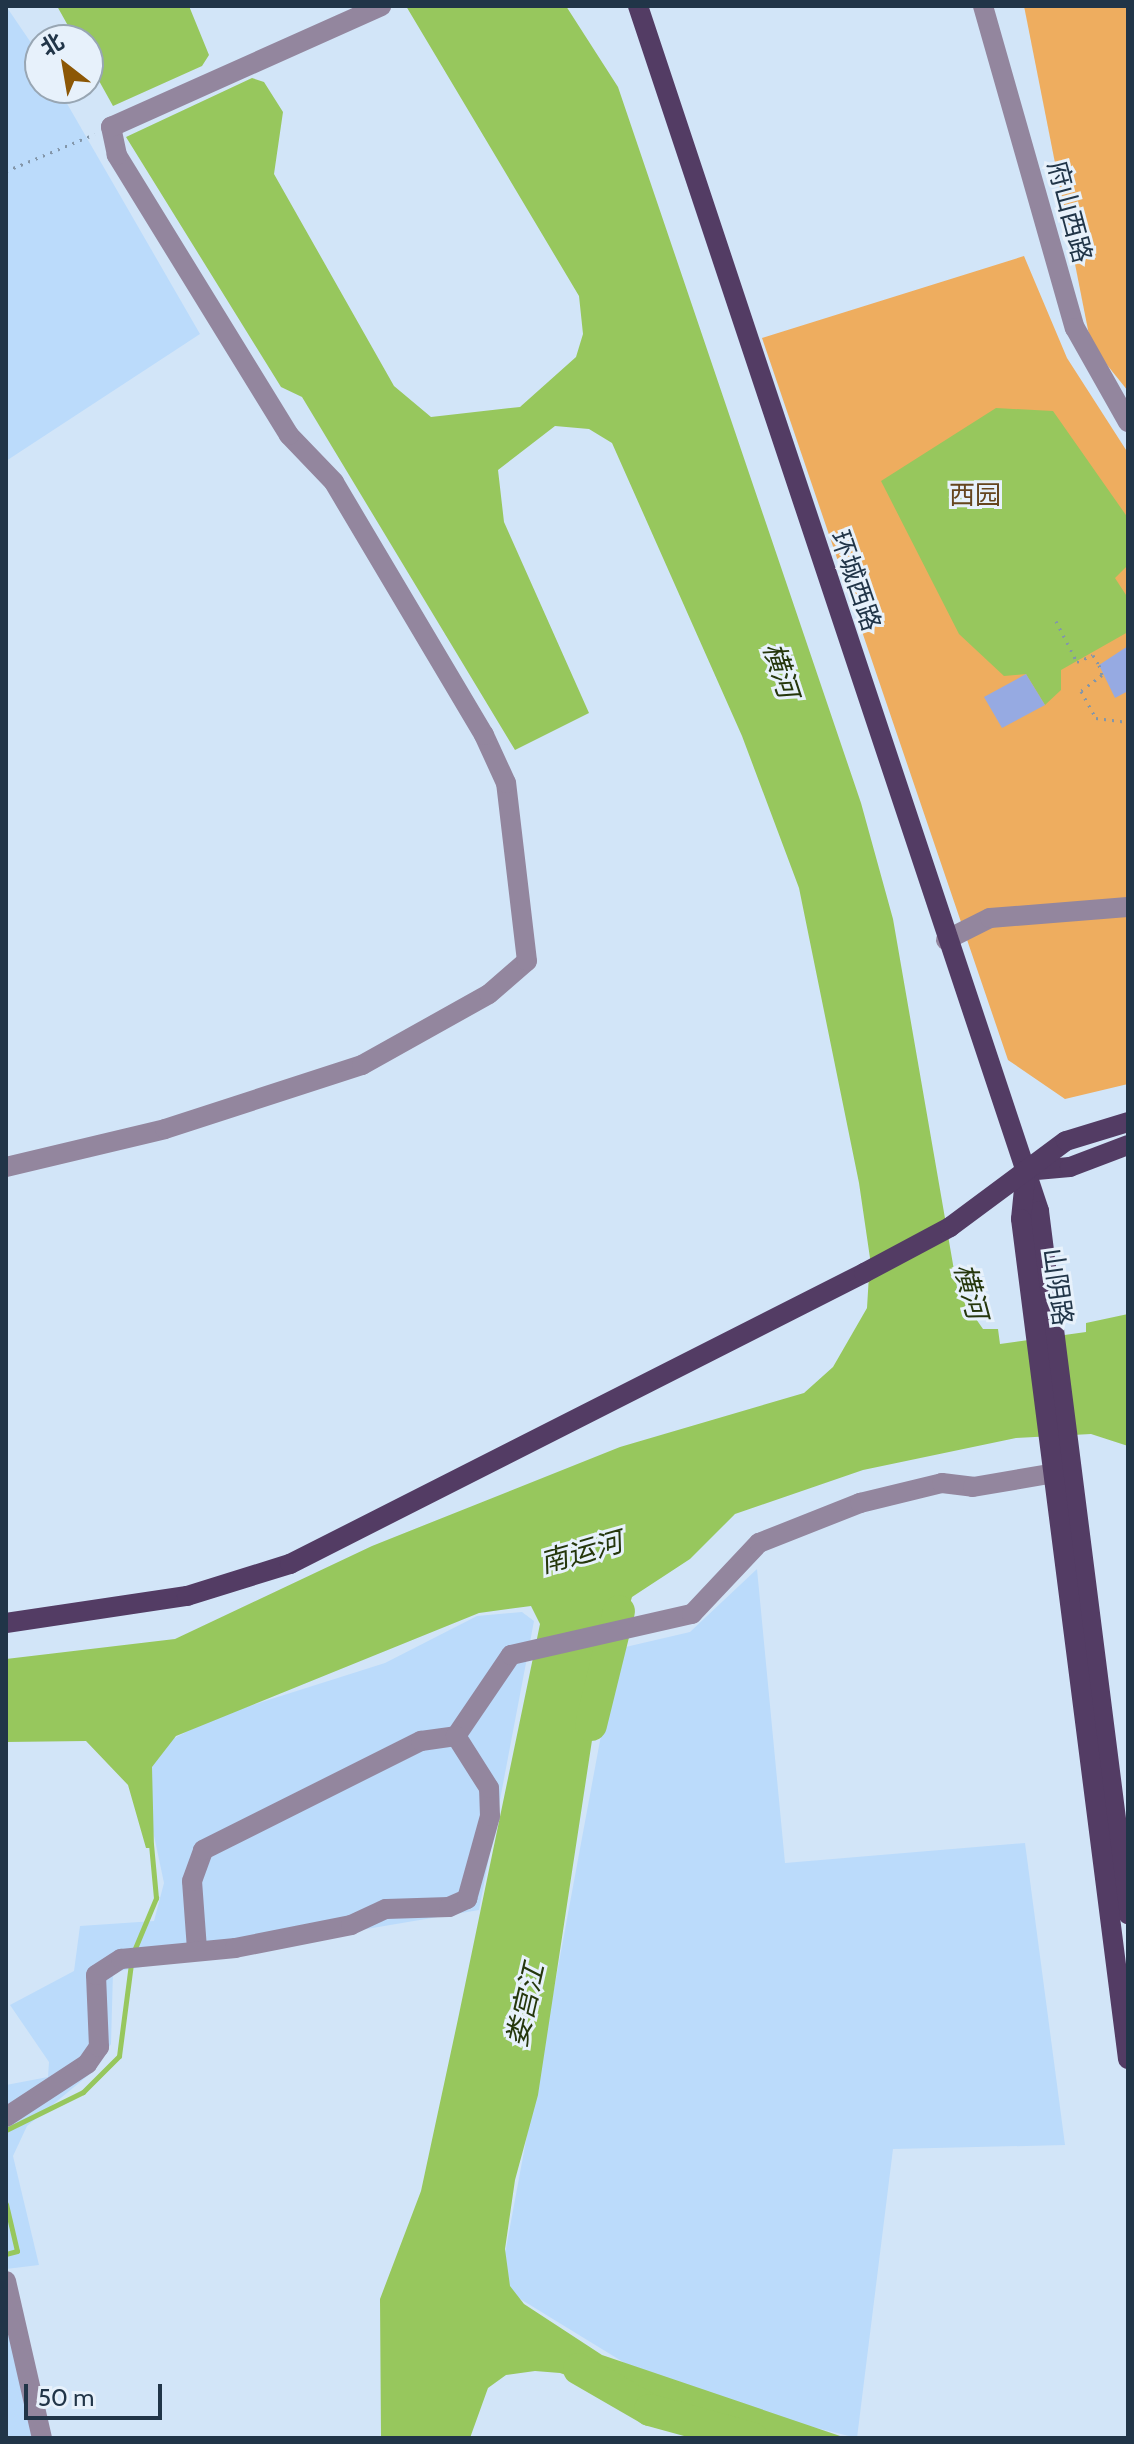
<!DOCTYPE html>
<meta charset="utf-8">
<style>
body{margin:0}
#map{position:relative;width:1134px;height:2444px;overflow:hidden;background:#d2e5f8;font-family:Cabin,"Noto Sans SC",sans-serif}
div>[style]{position:absolute}
.built>*{inset:0;background:#bbdbfb}
.green>*{inset:0;background:#eead5f}
.water>*{inset:0;background:#97c75d}
.stream>*{height:5px;margin:-2.5px;padding:0 2.5px;transform-origin:2.5px;border-radius:2.5px;background:#97c75d}
.river>*{height:32px;margin:-16px;padding:0 16px;transform-origin:16px;border-radius:16px;background:#97c75d}
.building>*{inset:0;background:#96aae2}
.path>*{height:3px;margin-top:-1.5px;transform-origin:0;background:repeating-linear-gradient(90deg,#8396a9 0 2px,transparent 0 8px)}
.minor>*{height:20px;margin:-10px;padding:0 10px;transform-origin:10px;border-radius:10px;background:#93869e}
.major>*{height:20px;margin:-10px;padding:0 10px;transform-origin:10px;border-radius:10px;background:#533c64}
span{translate:-50% -50%;white-space:nowrap;text-align:center;line-height:1.15;-webkit-text-stroke:6px #e7f1fb;paint-order:stroke}
.street-label{font-size:26px;color:#213548}
.park-label{font-size:26px;color:#65451e}
.water-label{font-size:28px;color:#25370c;font-style:italic}
.frame{position:absolute;inset:0;border:8px solid #213548;pointer-events:none}
.north{position:absolute;left:24px;top:24px;width:80px;height:80px;box-sizing:border-box;background:#e7f1fb;border:2px solid #98a6b3;border-radius:50%;rotate:329deg;font-size:22px;font-weight:700;line-height:32px;text-align:center;color:#213548}
.north::after{content:'';display:block;margin:auto;width:28px;height:36px;background:#8c5705;clip-path:polygon(50% 0,100% 100%,50% 72%,0 100%)}
.scale{position:absolute;left:24px;top:2384px;width:138px;height:36px;box-sizing:border-box;border:4px solid #213548;border-top:0;padding-left:10px;font-size:24px;line-height:28px;white-space:nowrap;color:#213548;-webkit-text-stroke:6px #e7f1fb;paint-order:stroke}
</style>
<div id="map">
<div class="built">
<i style="clip-path:polygon(6px 6px,40px 56px,40px 88px,58px 88px,200px 334px,6px 461px)"></i>
<i style="clip-path:polygon(757px 1569px,785px 1863px,1025px 1843px,1065px 2145px,893px 2149px,857px 2438px,672px 2392px,499px 2286px,617px 1649px,690px 1632px)"></i>
<i style="clip-path:polygon(522px 1612px,534px 1621px,479px 1910px,113px 1972px,111px 2044px,91px 2073px,27px 2126px,13px 2156px,39px 2265px,6px 2269px,6px 2085px,48px 2077px,49px 2062px,10px 2005px,74px 1971px,80px 1926px,154px 1921px,164px 1883px,145px 1793px,146px 1753px,215px 1717px,385px 1663px,477px 1616px)"></i>
<i style="clip-path:polygon(6px 2321px,34px 2438px,6px 2438px)"></i>
</div>
<div class="green">
<i style="clip-path:polygon(1024px 6px,1128px 6px,1128px 391px,1091px 345px)"></i>
<i style="clip-path:polygon(1024px 256px,1067px 358px,1128px 453px,1128px 1084px,1065px 1099px,1008px 1060px,762px 338px)"></i>
</div>
<div class="water">
<i style="clip-path:polygon(57px 6px,189px 6px,209px 55px,202px 66px,113px 106px,88px 61px,88px 40px,76px 40px)"></i>
<i style="clip-path:polygon(406px 6px,566px 6px,618px 87px,861px 803px,893px 919px,958px 1293px,983px 1329px,998px 1329px,1000px 1344px,1086px 1332px,1086px 1323px,1128px 1314px,1128px 1446px,1091px 1434px,1016px 1438px,863px 1470px,735px 1514px,690px 1559px,632px 1597px,615px 1653px,605px 1655px,538px 2095px,515px 2180px,505px 2249px,510px 2286px,524px 2304px,602px 2355px,846px 2438px,751px 2438px,560px 2373px,535px 2371px,506px 2375px,488px 2388px,470px 2438px,381px 2438px,380px 2299px,421px 2191px,458px 2019px,540px 1624px,531px 1606px,479px 1613px,176px 1736px,152px 1767px,154px 1848px,146px 1848px,128px 1785px,86px 1741px,6px 1742px,6px 1659px,175px 1639px,372px 1546px,620px 1447px,804px 1393px,833px 1367px,867px 1308px,870px 1258px,859px 1183px,799px 888px,742px 736px,612px 443px,589px 429px,555px 426px,498px 470px,504px 522px,589px 713px,515px 750px,302px 397px,281px 387px,126px 137px,252px 78px,264px 82px,283px 112px,274px 174px,394px 386px,431px 417px,520px 407px,576px 357px,583px 334px,579px 296px)"></i>
<i style="clip-path:polygon(996px 408px,1053px 411px,1128px 518px,1128px 565px,1115px 578px,1128px 598px,1128px 632px,1061px 670px,1061px 690px,1045px 705px,1026px 674px,1004px 676px,959px 634px,881px 481px)"></i>
</div>
<div class="stream">
<i style="left:133px;top:1953px;width:60px;rotate:-67.3deg"></i>
<i style="left:156px;top:1898px;width:54px;rotate:-95.3deg"></i>
<i style="left:6px;top:2130px;width:86px;rotate:-26.3deg"></i>
<i style="left:83px;top:2092px;width:51px;rotate:-45deg"></i>
<i style="left:119px;top:2056px;width:94px;rotate:-82.6deg"></i>
<i style="left:6px;top:2204px;width:48px;rotate:76.8deg"></i>
<i style="left:17px;top:2251px;width:11px;rotate:165deg"></i>
</div>
<div class="river">
<i style="left:591px;top:1725px;width:117px;rotate:-76.2deg"></i>
<i style="left:579px;top:2369px;width:82px;rotate:30deg"></i>
<i style="left:650px;top:2410px;width:106px;rotate:15.4deg"></i>
</div>
<div class="building">
<i style="clip-path:polygon(1128px 646px,1128px 691px,1115px 698px,1099px 665px)"></i>
<i style="clip-path:polygon(1026px 674px,1045px 705px,1002px 728px,984px 697px)"></i>
</div>
<div class="path">
<i style="left:6px;top:171px;width:96px;rotate:-22.6deg"></i>
<i style="left:1056px;top:621px;width:46px;rotate:62.9deg"></i>
<i style="left:1077px;top:662px;width:17px;rotate:-24deg"></i>
<i style="left:1093px;top:655px;width:12px;rotate:59deg"></i>
<i style="left:1099px;top:665px;width:10px;rotate:73deg"></i>
<i style="left:1102px;top:675px;width:26px;rotate:143deg"></i>
<i style="left:1081px;top:691px;width:31px;rotate:61deg"></i>
<i style="left:1096px;top:718px;width:32px;rotate:7deg"></i>
</div>
<div class="minor">
<i style="left:983px;top:6px;width:335px;rotate:74.1deg"></i>
<i style="left:1075px;top:328px;width:108px;rotate:60.6deg"></i>
<i style="left:946px;top:940px;width:49px;rotate:-26.6deg"></i>
<i style="left:990px;top:918px;width:138px;rotate:-4.6deg"></i>
<i style="left:6px;top:1167px;width:163px;rotate:-13.4deg"></i>
<i style="left:165px;top:1129px;width:207px;rotate:-18deg"></i>
<i style="left:362px;top:1065px;width:145px;rotate:-29.2deg"></i>
<i style="left:489px;top:994px;width:50px;rotate:-41deg"></i>
<i style="left:527px;top:961px;width:179px;rotate:-96.7deg"></i>
<i style="left:506px;top:783px;width:53px;rotate:-114.6deg"></i>
<i style="left:484px;top:735px;width:294px;rotate:-120.7deg"></i>
<i style="left:334px;top:482px;width:65px;rotate:-133.8deg"></i>
<i style="left:289px;top:435px;width:329px;rotate:-121.6deg"></i>
<i style="left:117px;top:155px;width:29px;rotate:-102deg"></i>
<i style="left:111px;top:127px;width:296px;rotate:-24.1deg"></i>
<i style="left:197px;top:1949px;width:68px;rotate:-94.2deg"></i>
<i style="left:192px;top:1881px;width:33px;rotate:-70deg"></i>
<i style="left:203px;top:1850px;width:244px;rotate:-26.6deg"></i>
<i style="left:421px;top:1741px;width:35px;rotate:-8deg"></i>
<i style="left:456px;top:1736px;width:98px;rotate:-55.8deg"></i>
<i style="left:511px;top:1655px;width:186px;rotate:-12.8deg"></i>
<i style="left:692px;top:1614px;width:98px;rotate:-46.7deg"></i>
<i style="left:759px;top:1543px;width:109px;rotate:-21.6deg"></i>
<i style="left:860px;top:1503px;width:84px;rotate:-13.7deg"></i>
<i style="left:942px;top:1483px;width:31px;rotate:7deg"></i>
<i style="left:973px;top:1487px;width:83px;rotate:-9.7deg"></i>
<i style="left:6px;top:2117px;width:97px;rotate:-33.2deg"></i>
<i style="left:87px;top:2064px;width:21px;rotate:-55deg"></i>
<i style="left:99px;top:2047px;width:72px;rotate:-92.4deg"></i>
<i style="left:96px;top:1975px;width:30px;rotate:-33deg"></i>
<i style="left:121px;top:1959px;width:115px;rotate:-5.5deg"></i>
<i style="left:235px;top:1948px;width:118px;rotate:-11.2deg"></i>
<i style="left:351px;top:1925px;width:38px;rotate:-25deg"></i>
<i style="left:386px;top:1909px;width:63px;rotate:-1.8deg"></i>
<i style="left:449px;top:1907px;width:20px;rotate:-24deg"></i>
<i style="left:467px;top:1899px;width:86px;rotate:-74.5deg"></i>
<i style="left:490px;top:1816px;width:28px;rotate:-92deg"></i>
<i style="left:489px;top:1788px;width:62px;rotate:-122.4deg"></i>
<i style="left:6px;top:2281px;width:161px;rotate:77.1deg"></i>
</div>
<div class="major">
<i style="left:638px;top:6px;width:1270px;rotate:71.59deg"></i>
<i style="left:1039px;top:1211px;width:709px;rotate:82.78deg"></i>
<i style="left:1025px;top:1171px;width:45px;rotate:-5.1deg"></i>
<i style="left:1070px;top:1167px;width:62px;rotate:-20.8deg"></i>
<i style="left:1025px;top:1179px;width:40px;rotate:95.7deg"></i>
<i style="left:1021px;top:1219px;width:847px;rotate:82.74deg"></i>
<i style="left:6px;top:1623px;width:183px;rotate:-8.5deg"></i>
<i style="left:187px;top:1596px;width:108px;rotate:-17.3deg"></i>
<i style="left:290px;top:1564px;width:644px;rotate:-26.88deg"></i>
<i style="left:864px;top:1273px;width:98px;rotate:-28.1deg"></i>
<i style="left:950px;top:1227px;width:144px;rotate:-36.6deg"></i>
<i style="left:1066px;top:1141px;width:65px;rotate:-17deg"></i>
</div>
<div class="street-label">
<span style="left:1069px;top:212px;rotate:75deg">府山西路</span>
<span style="left:855px;top:581px;rotate:71deg">环城西路</span>
<span style="left:1057px;top:1287px;rotate:82deg">山阴路</span>
</div>
<div class="park-label">
<span style="left:975px;top:496px">西园</span>
</div>
<div class="water-label">
<span style="left:781px;top:670px;rotate:72deg">横河</span>
<span style="left:971px;top:1291px;rotate:75deg">横河</span>
<span style="left:581px;top:1552px;rotate:-16deg">南运河</span>
<span style="left:525px;top:2005px;rotate:-77deg">娄宫江</span>
</div>
<div class="frame"></div>
<div class="north">北</div>
<div class="scale">50 m</div>
</div>
